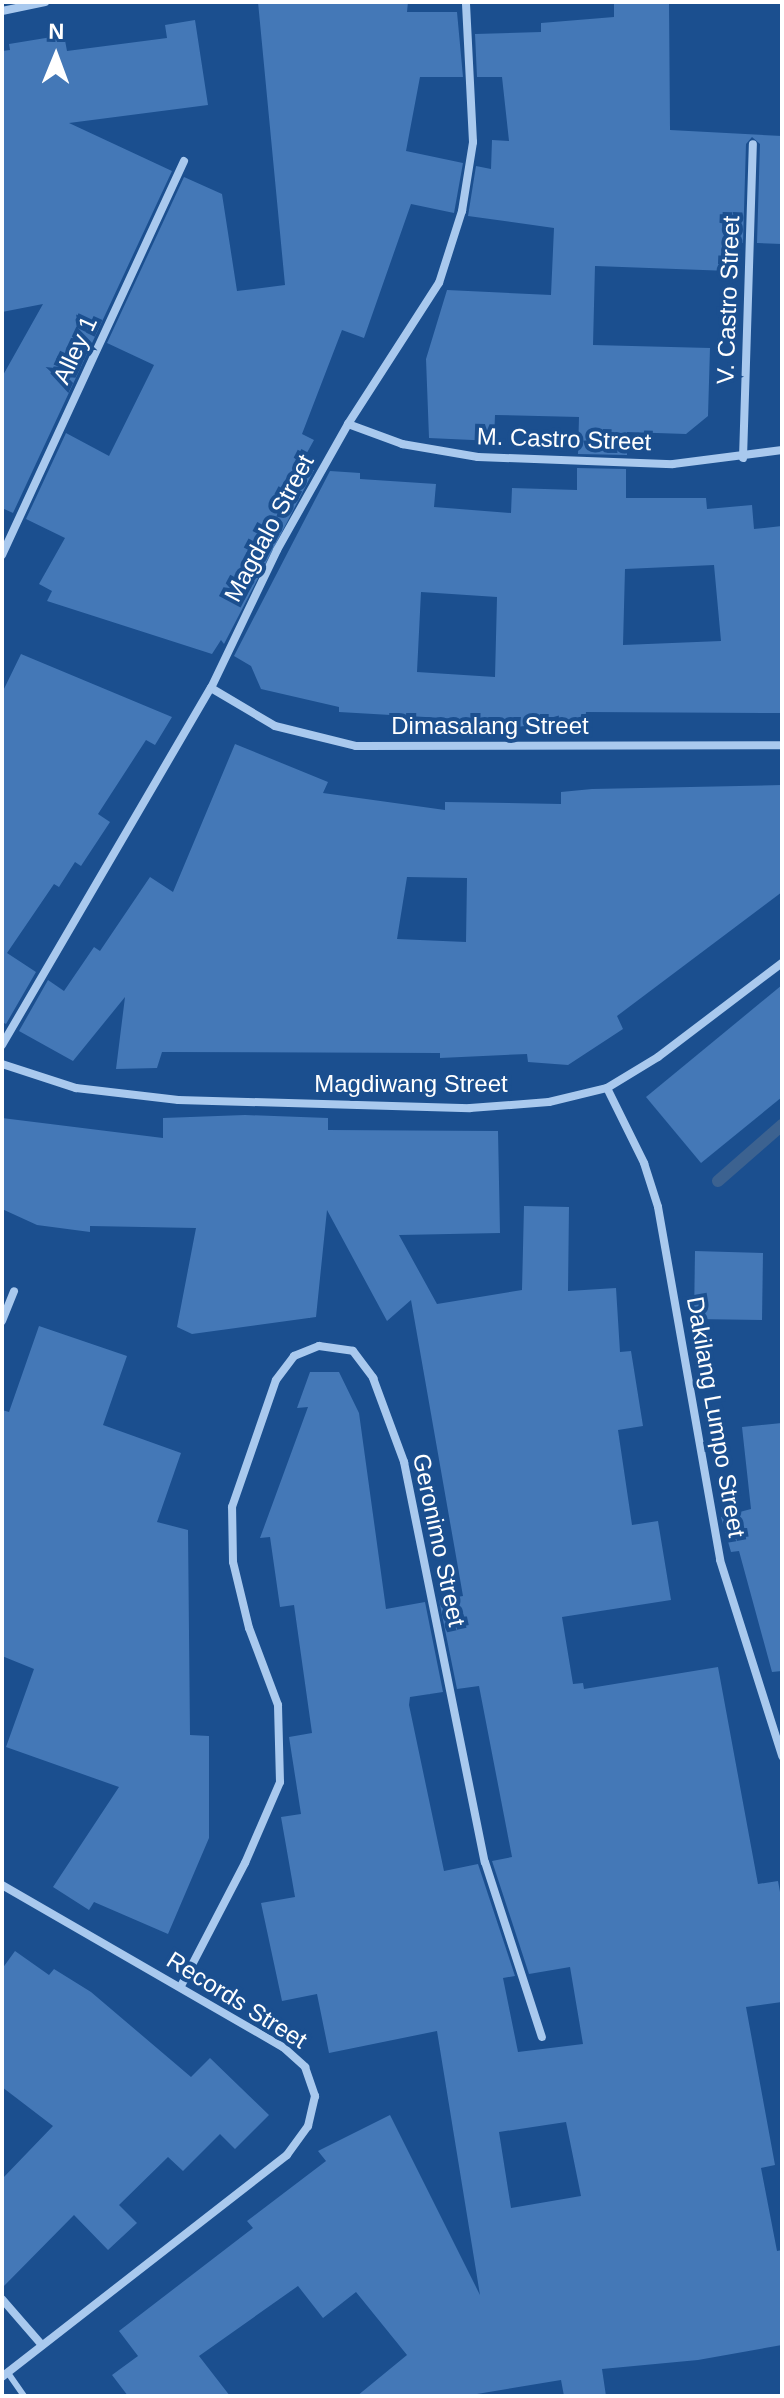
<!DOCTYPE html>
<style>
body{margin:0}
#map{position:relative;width:784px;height:2398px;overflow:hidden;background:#1b4f8f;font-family:Helvetica,sans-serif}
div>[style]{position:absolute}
.stream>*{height:12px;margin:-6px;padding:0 6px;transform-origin:6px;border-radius:6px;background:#3c6290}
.building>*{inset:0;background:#4478b7}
.service>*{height:6px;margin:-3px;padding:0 3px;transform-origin:3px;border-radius:3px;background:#a9c9ee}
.minor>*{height:8px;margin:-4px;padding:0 4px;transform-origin:4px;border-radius:4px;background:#a9c9ee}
span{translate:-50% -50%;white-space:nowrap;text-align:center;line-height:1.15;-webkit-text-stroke:8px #1b4f8f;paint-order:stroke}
.street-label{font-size:24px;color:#fff}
.frame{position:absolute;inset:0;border:4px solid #fff;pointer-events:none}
.north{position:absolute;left:16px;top:16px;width:80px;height:80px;-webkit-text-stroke:6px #1b4f8f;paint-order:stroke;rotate:1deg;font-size:22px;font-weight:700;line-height:32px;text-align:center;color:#fff}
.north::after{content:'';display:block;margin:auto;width:28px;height:36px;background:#fff;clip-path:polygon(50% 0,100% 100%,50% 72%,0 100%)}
</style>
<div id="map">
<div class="stream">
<i style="left:718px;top:1181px;width:85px;rotate:-41.2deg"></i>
</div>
<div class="building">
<i style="clip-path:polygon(258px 2px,408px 2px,407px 12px,457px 12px,463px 77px,420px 77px,406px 151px,463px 163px,454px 213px,411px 204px,364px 338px,342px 330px,302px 434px,314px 440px,298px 469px,314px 470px,224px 644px,221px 640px,212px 654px,47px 601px,52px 591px,39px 584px,65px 538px,26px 519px,66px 433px,109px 456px,154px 365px,107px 343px,184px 177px,222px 194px,237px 291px,285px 285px)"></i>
<i style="clip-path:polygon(614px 2px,669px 2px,670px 130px,782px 136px,782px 244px,757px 243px,760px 144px,752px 137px,746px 144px,743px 243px,731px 242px,730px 271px,595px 266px,593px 345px,710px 348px,708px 416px,686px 434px,627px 432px,627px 455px,578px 454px,579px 417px,495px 415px,494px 441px,429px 438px,426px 359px,447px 290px,551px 295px,554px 228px,468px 216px,476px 166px,491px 169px,492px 140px,509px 141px,502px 77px,477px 77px,475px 34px,541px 32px,541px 23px,614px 17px)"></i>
<i style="clip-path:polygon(195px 20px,208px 105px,69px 123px,172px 171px,13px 513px,2px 508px,2px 377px,43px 304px,2px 312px,2px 51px,10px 50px,9px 44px,64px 35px,67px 51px,167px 38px,165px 25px)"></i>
<i style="clip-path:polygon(evenodd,577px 468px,626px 469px,626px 498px,706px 498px,707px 509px,752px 505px,754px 529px,782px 526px,782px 713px,586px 712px,585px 728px,494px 726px,494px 721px,339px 712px,339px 707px,261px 689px,251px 666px,234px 656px,330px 471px,360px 473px,360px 479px,436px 484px,434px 507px,511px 513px,512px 488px,577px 490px,577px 468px,714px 565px,721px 641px,623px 645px,625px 569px,714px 565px,577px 468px,421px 592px,497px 597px,495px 677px,417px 672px,421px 592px)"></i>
<i style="clip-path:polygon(21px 654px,172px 717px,155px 745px,146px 740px,98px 814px,110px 822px,81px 866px,75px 862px,59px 887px,54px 884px,7px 953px,36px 972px,6px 1024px,2px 1022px,2px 693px)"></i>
<i style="clip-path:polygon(evenodd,235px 744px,328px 782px,323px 793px,445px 810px,445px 802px,561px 804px,561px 792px,592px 789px,782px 785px,782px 892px,617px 1016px,623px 1029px,568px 1065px,528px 1062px,527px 1054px,440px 1058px,440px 1053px,162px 1052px,157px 1068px,116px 1069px,125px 997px,73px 1061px,19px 1031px,48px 980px,64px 991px,94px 947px,100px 951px,150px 877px,173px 892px,235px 744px,407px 877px,467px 878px,466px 942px,397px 939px,407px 877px)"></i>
<i style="clip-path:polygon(782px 985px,782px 1097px,701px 1163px,646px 1097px)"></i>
<i style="clip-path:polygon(evenodd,245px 1115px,328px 1118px,328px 1130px,498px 1131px,500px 1233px,399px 1235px,437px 1304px,522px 1290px,524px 1206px,569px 1207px,568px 1291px,616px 1288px,620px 1352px,631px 1351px,643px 1426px,618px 1430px,632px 1525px,658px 1521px,671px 1600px,562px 1617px,573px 1684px,583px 1683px,584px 1689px,718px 1667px,758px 1884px,778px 1881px,782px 1903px,782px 2002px,746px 2007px,775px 2165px,761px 2168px,777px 2251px,782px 2250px,782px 2345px,698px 2360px,602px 2369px,606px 2396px,564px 2396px,561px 2380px,465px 2396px,357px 2396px,407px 2355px,356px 2292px,323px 2318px,298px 2286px,199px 2356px,230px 2396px,128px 2396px,112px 2375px,138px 2356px,119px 2331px,253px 2228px,247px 2221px,326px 2161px,318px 2151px,390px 2115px,480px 2295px,437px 2031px,329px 2053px,317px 1994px,282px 2001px,261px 1903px,295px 1897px,281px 1817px,301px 1814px,289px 1737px,312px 1733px,294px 1605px,280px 1607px,270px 1537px,260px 1538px,308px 1407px,297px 1408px,310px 1372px,339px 1372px,359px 1413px,386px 1609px,425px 1602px,443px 1692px,410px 1697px,409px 1705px,444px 1871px,478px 1864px,515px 1976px,503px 1978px,518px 2052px,583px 2044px,570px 1967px,529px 1974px,492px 1861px,512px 1857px,479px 1686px,457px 1689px,439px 1600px,463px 1596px,411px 1300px,387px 1321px,327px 1210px,316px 1317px,192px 1334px,177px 1327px,196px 1228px,90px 1226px,90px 1232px,37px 1225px,2px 1209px,2px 1118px,163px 1138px,163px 1118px,245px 1115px,566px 2122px,581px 2196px,511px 2208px,499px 2132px,566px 2122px)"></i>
<i style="clip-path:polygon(695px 1251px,763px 1253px,762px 1320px,694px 1319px)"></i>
<i style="clip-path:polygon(39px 1326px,127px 1356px,103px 1425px,181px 1453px,157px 1522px,188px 1530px,190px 1735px,209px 1736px,209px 1838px,168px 1934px,94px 1902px,89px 1910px,53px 1887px,119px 1787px,6px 1747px,34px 1669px,2px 1656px,2px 1410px,9px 1412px)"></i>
<i style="clip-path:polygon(782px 1423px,782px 1671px,772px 1672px,739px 1551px,731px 1552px,721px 1517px,751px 1509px,742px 1427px)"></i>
<i style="clip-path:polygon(15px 1951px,49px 1975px,54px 1969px,91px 1992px,191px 2077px,210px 2058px,269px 2115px,235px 2149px,220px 2134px,183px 2171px,168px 2157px,119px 2205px,137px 2223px,108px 2250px,74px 2215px,2px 2288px,2px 2179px,53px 2126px,2px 2087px,2px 1969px)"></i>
</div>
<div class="service">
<i style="left:8px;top:2373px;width:28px;rotate:55deg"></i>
</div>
<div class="minor">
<i style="left:2px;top:11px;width:44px;rotate:-11.8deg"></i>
<i style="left:348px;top:424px;width:58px;rotate:20.3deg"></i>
<i style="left:402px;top:444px;width:77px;rotate:9.7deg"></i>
<i style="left:478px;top:457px;width:195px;rotate:2.1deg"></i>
<i style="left:673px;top:464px;width:110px;rotate:-7.3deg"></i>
<i style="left:743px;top:458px;width:314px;rotate:-88.2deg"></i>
<i style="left:2px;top:555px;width:434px;rotate:-65.2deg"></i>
<i style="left:211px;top:688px;width:74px;rotate:30.7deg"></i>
<i style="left:275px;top:726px;width:83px;rotate:13.9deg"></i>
<i style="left:356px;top:746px;width:426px;rotate:-0.1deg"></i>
<i style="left:2px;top:1045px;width:414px;rotate:-59.7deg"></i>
<i style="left:211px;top:688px;width:153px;rotate:-64.4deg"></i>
<i style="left:277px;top:550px;width:145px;rotate:-60.6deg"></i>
<i style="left:348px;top:424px;width:168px;rotate:-57.2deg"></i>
<i style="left:439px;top:283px;width:76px;rotate:-72.3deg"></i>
<i style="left:462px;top:211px;width:70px;rotate:-80.9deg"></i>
<i style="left:473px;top:142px;width:140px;rotate:-92.9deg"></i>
<i style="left:2px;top:1064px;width:78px;rotate:18deg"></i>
<i style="left:76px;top:1088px;width:103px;rotate:6.7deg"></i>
<i style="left:178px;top:1100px;width:292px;rotate:1.6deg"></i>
<i style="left:470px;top:1108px;width:79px;rotate:-4.3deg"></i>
<i style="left:549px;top:1102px;width:60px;rotate:-13.6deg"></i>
<i style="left:607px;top:1088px;width:60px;rotate:-31.3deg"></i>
<i style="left:658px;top:1057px;width:156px;rotate:-37.2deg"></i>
<i style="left:607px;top:1088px;width:84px;rotate:63.7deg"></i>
<i style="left:644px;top:1163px;width:46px;rotate:72.3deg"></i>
<i style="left:658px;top:1207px;width:358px;rotate:80deg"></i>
<i style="left:720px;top:1560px;width:206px;rotate:72.4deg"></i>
<i style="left:2px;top:1321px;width:32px;rotate:-68deg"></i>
<i style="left:2px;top:1885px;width:324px;rotate:30deg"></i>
<i style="left:283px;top:2047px;width:30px;rotate:42deg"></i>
<i style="left:305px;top:2067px;width:31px;rotate:71deg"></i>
<i style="left:315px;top:2096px;width:31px;rotate:103deg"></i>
<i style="left:308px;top:2126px;width:36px;rotate:126deg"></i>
<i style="left:287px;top:2155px;width:361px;rotate:142.1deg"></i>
<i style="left:181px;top:1986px;width:139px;rotate:-62.5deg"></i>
<i style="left:245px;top:1863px;width:88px;rotate:-66.6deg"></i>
<i style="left:280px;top:1782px;width:77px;rotate:-91.5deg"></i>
<i style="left:278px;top:1705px;width:82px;rotate:-110.6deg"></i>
<i style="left:249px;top:1628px;width:68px;rotate:-103.6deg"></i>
<i style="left:233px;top:1562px;width:55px;rotate:-91deg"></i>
<i style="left:232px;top:1507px;width:134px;rotate:-70.9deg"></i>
<i style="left:276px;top:1380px;width:30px;rotate:-53deg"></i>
<i style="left:294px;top:1356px;width:27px;rotate:-22deg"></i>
<i style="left:319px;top:1346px;width:34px;rotate:8deg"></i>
<i style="left:353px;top:1351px;width:34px;rotate:53deg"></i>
<i style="left:373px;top:1378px;width:90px;rotate:69.7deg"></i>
<i style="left:404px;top:1462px;width:408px;rotate:78.6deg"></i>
<i style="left:485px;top:1862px;width:184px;rotate:72deg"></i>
<i style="left:2px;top:2299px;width:61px;rotate:49deg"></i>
</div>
<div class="street-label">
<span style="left:728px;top:300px;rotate:-88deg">V. Castro Street</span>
<span style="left:75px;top:350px;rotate:-65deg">Alley 1</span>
<span style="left:564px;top:439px;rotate:2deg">M. Castro Street</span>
<span style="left:269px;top:528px;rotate:-62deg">Magdalo Street</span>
<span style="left:490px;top:726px">Dimasalang Street</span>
<span style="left:411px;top:1084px">Magdiwang Street</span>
<span style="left:716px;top:1417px;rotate:80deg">Dakilang Lumpo Street</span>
<span style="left:439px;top:1540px;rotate:78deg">Geronimo Street</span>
<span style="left:237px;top:2000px;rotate:32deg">Records Street</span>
</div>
<div class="frame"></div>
<div class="north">N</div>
</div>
